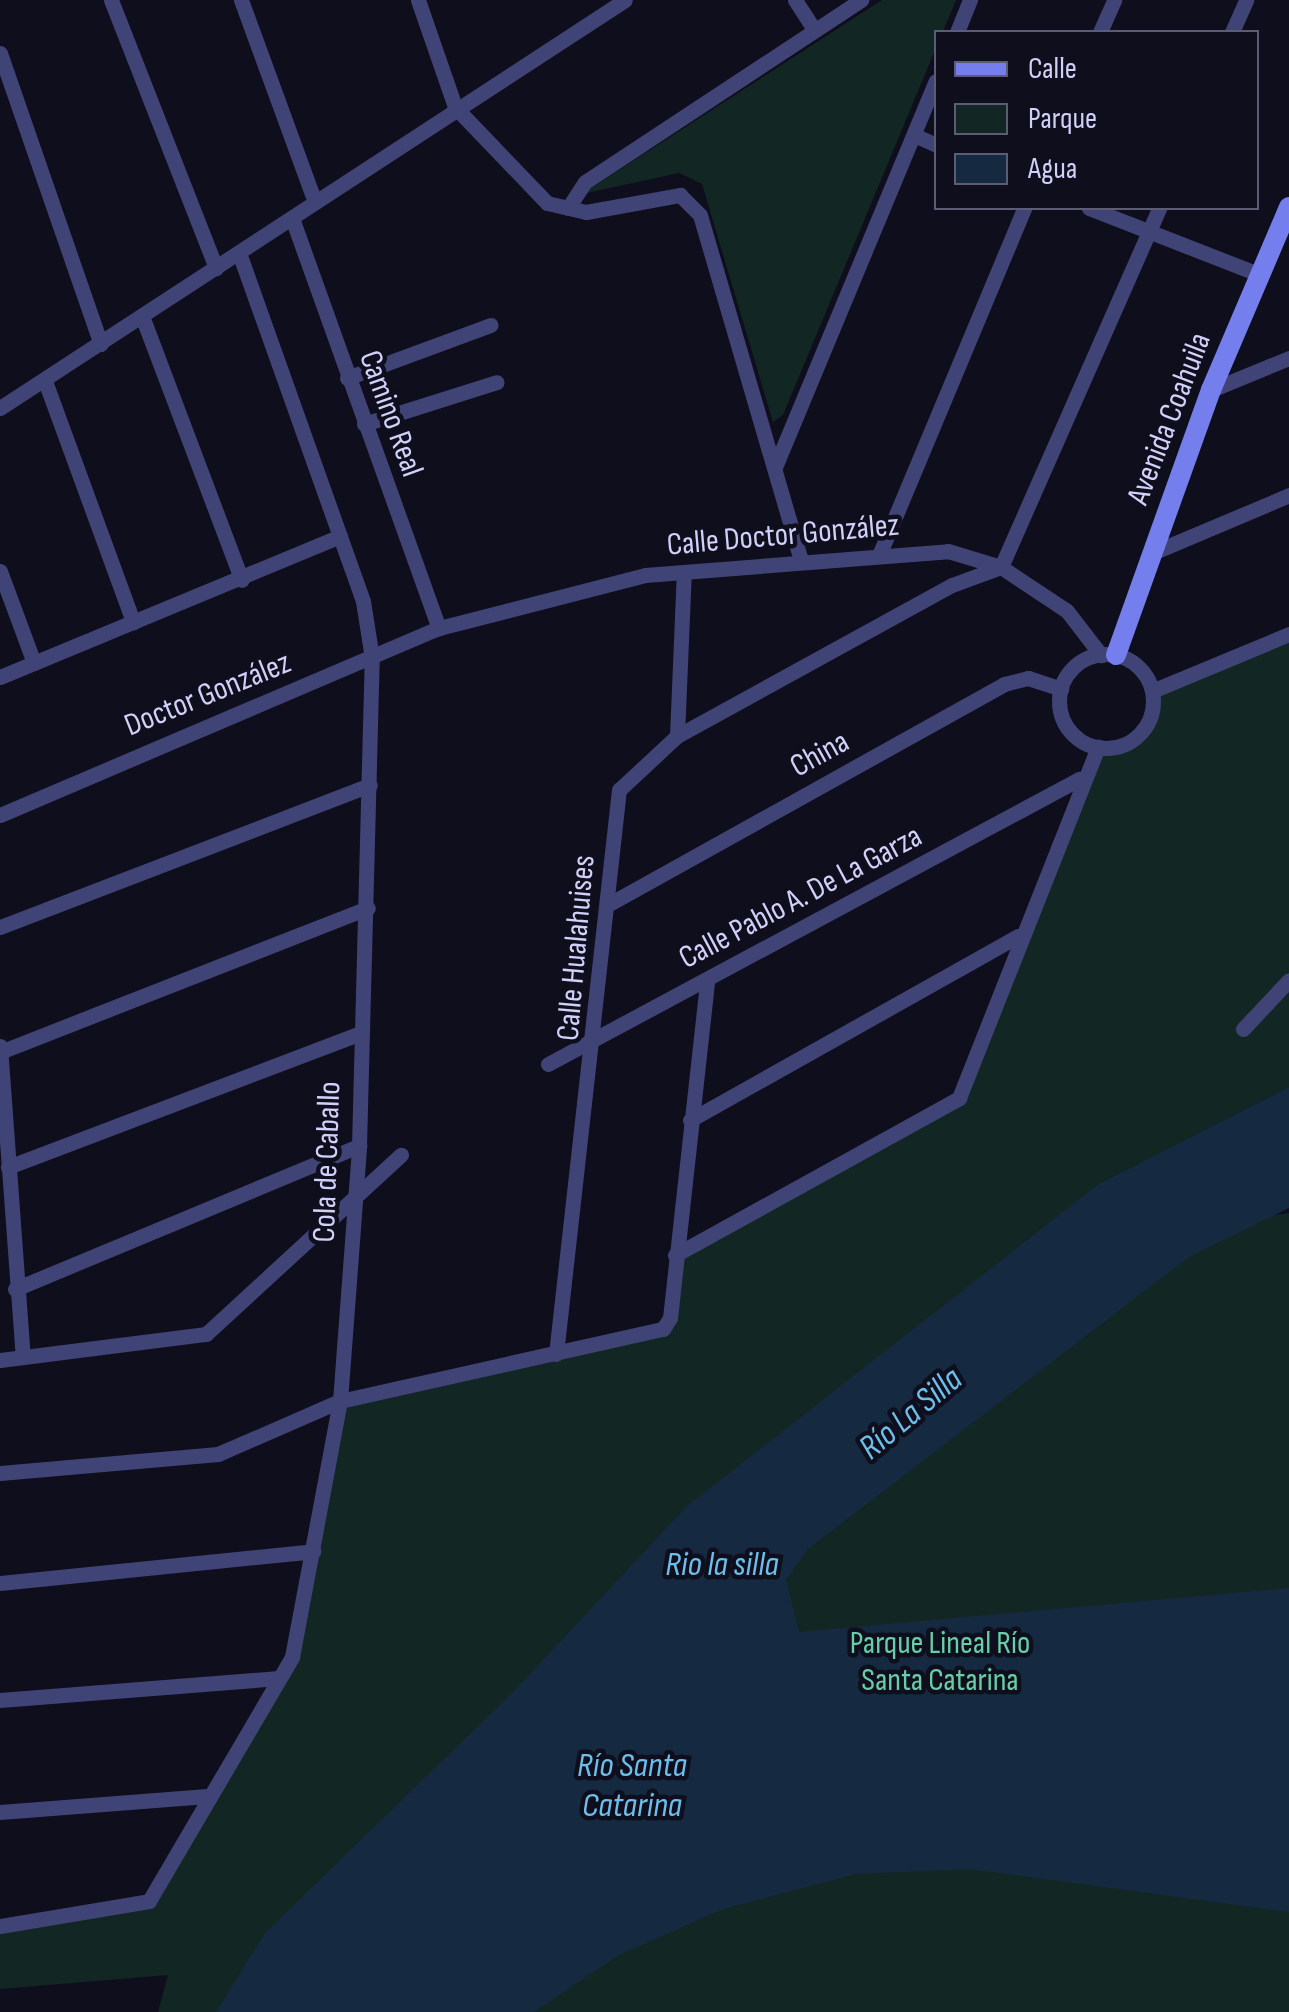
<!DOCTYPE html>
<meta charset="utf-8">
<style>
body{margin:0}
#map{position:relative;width:1289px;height:2012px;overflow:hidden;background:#0f0e1d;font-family:"Sofia Sans Condensed",sans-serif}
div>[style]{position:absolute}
.green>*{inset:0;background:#122623}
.water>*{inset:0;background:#152a40}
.street>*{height:15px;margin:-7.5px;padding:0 7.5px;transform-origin:7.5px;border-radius:7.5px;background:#404375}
.street>.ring{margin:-7.5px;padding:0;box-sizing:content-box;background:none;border:15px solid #404375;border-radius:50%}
.secondary>*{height:20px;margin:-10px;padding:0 10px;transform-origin:10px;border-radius:10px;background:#747eec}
span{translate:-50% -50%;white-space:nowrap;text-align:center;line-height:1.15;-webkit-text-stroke:9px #0f0e1d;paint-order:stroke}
.street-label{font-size:32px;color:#d1d0f9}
.park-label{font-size:32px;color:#67cea9}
.water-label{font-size:35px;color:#6cbeeb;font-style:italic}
.legend{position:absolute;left:934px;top:30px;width:325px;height:180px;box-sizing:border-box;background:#0f0e1d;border:2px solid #5d5c75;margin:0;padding:12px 18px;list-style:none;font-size:30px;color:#d1d0f9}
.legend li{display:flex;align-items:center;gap:20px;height:50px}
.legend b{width:50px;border:2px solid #5d5c75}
</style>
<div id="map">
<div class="green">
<i style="clip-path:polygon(882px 0,956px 0,783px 415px,773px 422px,702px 184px,679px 173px,582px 194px)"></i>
<i style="clip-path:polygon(1289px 634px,1289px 1087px,1100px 1183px,1080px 1241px,1289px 1213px,1289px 2012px,158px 2012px,168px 1975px,0 1989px,0 1926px,140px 1906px,292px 1657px,340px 1401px,663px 1329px,675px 1255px,955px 1102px,1098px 747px,1143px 730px,1152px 691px)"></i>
</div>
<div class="water">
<i style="clip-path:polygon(1289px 1087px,1289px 1208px,1189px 1257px,808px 1549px,786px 1580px,799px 1632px,1289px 1588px,1289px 1912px,969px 1869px,856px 1874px,723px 1909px,617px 1956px,534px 2012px,216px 2012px,265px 1933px,514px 1691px,686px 1507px,1100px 1183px)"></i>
</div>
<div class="street">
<i style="left:111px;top:0;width:288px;rotate:68.6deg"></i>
<i style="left:241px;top:0;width:215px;rotate:69.9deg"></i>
<i style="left:418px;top:0;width:113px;rotate:70.9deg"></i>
<i style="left:455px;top:107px;width:133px;rotate:46.2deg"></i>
<i style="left:547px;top:203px;width:40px;rotate:13deg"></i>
<i style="left:586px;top:212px;width:96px;rotate:-10.3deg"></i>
<i style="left:680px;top:195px;width:28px;rotate:45deg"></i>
<i style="left:700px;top:215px;width:360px;rotate:73.7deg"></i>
<i style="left:795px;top:0;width:35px;rotate:57deg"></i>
<i style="left:957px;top:32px;width:35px;rotate:-68deg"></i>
<i style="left:1100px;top:32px;width:35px;rotate:-66deg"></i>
<i style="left:1232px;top:32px;width:35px;rotate:-66deg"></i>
<i style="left:0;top:53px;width:308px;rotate:70.9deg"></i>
<i style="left:914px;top:135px;width:24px;rotate:24deg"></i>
<i style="left:568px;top:208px;width:31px;rotate:-57deg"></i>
<i style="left:585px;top:182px;width:331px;rotate:-33.4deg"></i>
<i style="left:1089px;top:208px;width:181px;rotate:21.3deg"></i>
<i style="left:292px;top:218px;width:436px;rotate:70.3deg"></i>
<i style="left:142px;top:316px;width:282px;rotate:69.3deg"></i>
<i style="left:347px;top:378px;width:153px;rotate:-20.3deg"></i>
<i style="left:45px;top:381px;width:257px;rotate:69.9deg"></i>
<i style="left:1211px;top:390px;width:84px;rotate:-22.3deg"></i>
<i style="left:0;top:408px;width:746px;rotate:-33.14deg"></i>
<i style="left:364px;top:424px;width:139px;rotate:-17.5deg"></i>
<i style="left:775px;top:467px;width:418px;rotate:-67.4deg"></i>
<i style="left:880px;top:553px;width:374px;rotate:-67.3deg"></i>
<i style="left:1152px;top:553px;width:149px;rotate:-22.9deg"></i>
<i style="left:1001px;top:567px;width:392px;rotate:-66.2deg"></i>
<i style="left:0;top:571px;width:98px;rotate:69.7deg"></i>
<i class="ring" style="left:1059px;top:654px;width:79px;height:79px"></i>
<i style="left:0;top:677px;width:368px;rotate:-22.5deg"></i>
<i style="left:1152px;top:691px;width:148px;rotate:-22.6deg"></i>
<i style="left:677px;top:736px;width:164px;rotate:-87.6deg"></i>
<i style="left:0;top:815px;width:477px;rotate:-23.1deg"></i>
<i style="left:439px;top:628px;width:213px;rotate:-14.4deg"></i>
<i style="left:645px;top:575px;width:304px;rotate:-4.5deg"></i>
<i style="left:948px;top:551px;width:55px;rotate:16.8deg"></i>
<i style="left:1001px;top:567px;width:79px;rotate:33.7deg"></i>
<i style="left:1067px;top:611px;width:56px;rotate:52.3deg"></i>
<i style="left:611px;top:903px;width:450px;rotate:-29.1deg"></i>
<i style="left:1004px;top:684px;width:25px;rotate:-14deg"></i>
<i style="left:1028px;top:678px;width:35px;rotate:18deg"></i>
<i style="left:0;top:927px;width:396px;rotate:-21deg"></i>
<i style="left:1243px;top:1029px;width:67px;rotate:-46.8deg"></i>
<i style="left:0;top:1046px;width:312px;rotate:85.8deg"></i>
<i style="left:0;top:1052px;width:395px;rotate:-21.4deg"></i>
<i style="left:548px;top:1064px;width:603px;rotate:-28.22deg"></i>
<i style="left:690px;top:1120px;width:376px;rotate:-29.3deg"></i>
<i style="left:8px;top:1167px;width:377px;rotate:-20.8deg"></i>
<i style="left:675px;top:1255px;width:325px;rotate:-28.9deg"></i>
<i style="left:959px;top:1098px;width:378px;rotate:-68.4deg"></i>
<i style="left:15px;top:1289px;width:373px;rotate:-22.6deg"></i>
<i style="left:556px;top:1354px;width:568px;rotate:-83.63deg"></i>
<i style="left:619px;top:790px;width:79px;rotate:-43deg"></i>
<i style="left:677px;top:736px;width:314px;rotate:-28.8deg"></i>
<i style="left:952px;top:585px;width:52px;rotate:-20.2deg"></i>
<i style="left:0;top:1360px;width:208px;rotate:-7.2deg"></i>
<i style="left:206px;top:1334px;width:265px;rotate:-42.6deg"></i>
<i style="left:0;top:1473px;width:219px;rotate:-5deg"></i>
<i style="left:218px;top:1454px;width:133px;rotate:-23.5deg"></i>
<i style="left:340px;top:1401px;width:331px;rotate:-12.6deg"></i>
<i style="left:663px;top:1329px;width:13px;rotate:-58deg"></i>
<i style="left:670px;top:1318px;width:339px;rotate:-83.7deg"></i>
<i style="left:0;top:1583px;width:315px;rotate:-5.8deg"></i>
<i style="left:0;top:1700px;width:280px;rotate:-4.5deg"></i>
<i style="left:0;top:1812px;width:211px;rotate:-4.4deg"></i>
<i style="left:0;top:1926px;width:151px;rotate:-9.5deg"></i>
<i style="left:149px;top:1901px;width:283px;rotate:-59.6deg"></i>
<i style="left:292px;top:1657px;width:260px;rotate:-79.4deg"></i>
<i style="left:340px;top:1401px;width:256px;rotate:-85.7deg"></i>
<i style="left:359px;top:1146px;width:488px;rotate:-88.5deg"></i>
<i style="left:372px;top:658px;width:58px;rotate:-99deg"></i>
<i style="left:363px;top:601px;width:370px;rotate:-109.6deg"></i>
</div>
<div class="secondary">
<i style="left:1116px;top:655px;width:282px;rotate:-70.3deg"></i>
<i style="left:1211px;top:390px;width:199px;rotate:-66.9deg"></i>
</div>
<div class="street-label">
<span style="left:390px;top:414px;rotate:70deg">Camino Real</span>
<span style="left:1170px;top:419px;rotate:-69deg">Avenida Coahuila</span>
<span style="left:783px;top:536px;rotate:-5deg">Calle Doctor González</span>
<span style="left:208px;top:695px;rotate:-22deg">Doctor González</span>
<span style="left:820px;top:755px;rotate:-29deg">China</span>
<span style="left:801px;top:898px;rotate:-28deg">Calle Pablo A. De La Garza</span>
<span style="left:577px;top:948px;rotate:-85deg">Calle Hualahuises</span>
<span style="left:328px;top:1162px;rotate:-88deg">Cola de Caballo</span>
</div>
<div class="park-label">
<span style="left:940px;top:1663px">Parque Lineal Río<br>Santa Catarina</span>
</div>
<div class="water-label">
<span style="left:911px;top:1414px;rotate:-40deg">Río La Silla</span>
<span style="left:722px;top:1565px">Rio la silla</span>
<span style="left:632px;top:1786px">Río Santa<br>Catarina</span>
</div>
<ul class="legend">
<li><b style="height:12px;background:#747eec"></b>Calle</li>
<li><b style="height:28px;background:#122623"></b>Parque</li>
<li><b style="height:28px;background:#152a40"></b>Agua</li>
</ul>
</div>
